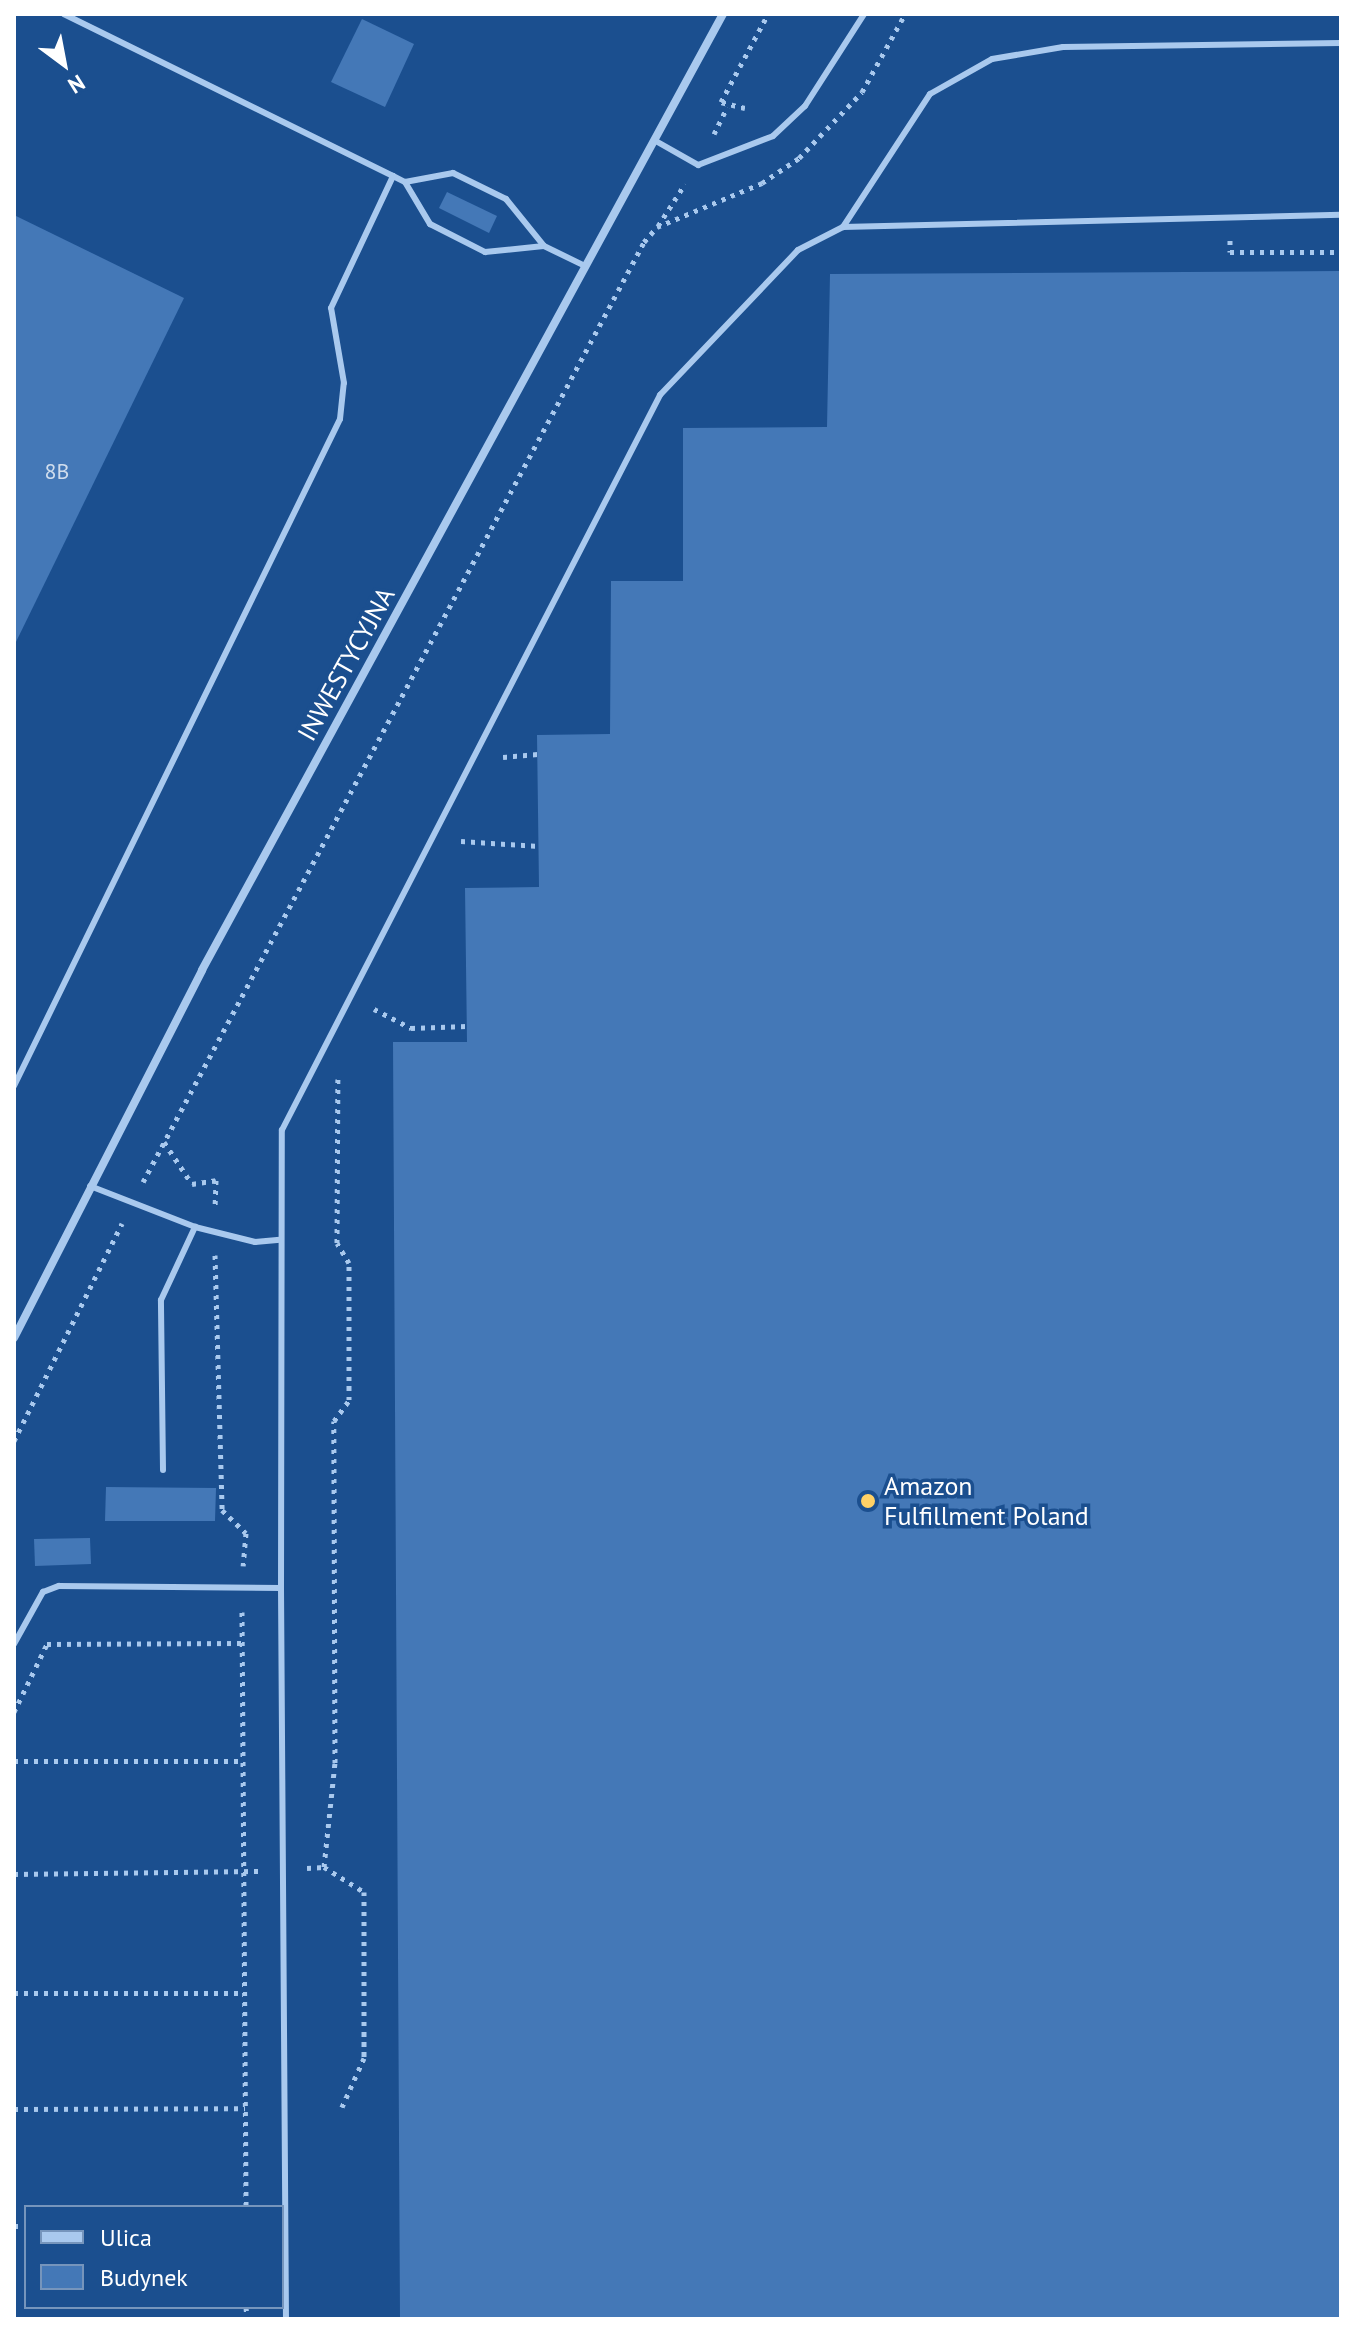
<!DOCTYPE html>
<style>
body{margin:0}
#map{position:relative;width:1355px;height:2333px;overflow:hidden;background:#1b4f8f;font-family:"PT Sans",sans-serif}
div>[style]{position:absolute}
.building>*{inset:0;background:#4478b7}
.path>*{height:5px;margin-top:-2.5px;transform-origin:0;background:repeating-linear-gradient(90deg,#a9c9ee 0 4px,transparent 0 10px)}
.lane>*{height:6px;margin:-3px;padding:0 3px;transform-origin:3px;border-radius:3px;background:#a9c9ee}
.street>*{height:8px;margin:-4px;padding:0 4px;transform-origin:4px;border-radius:4px;background:#a9c9ee}
.dots>*{width:22px;height:22px;translate:-50% -50%;box-sizing:border-box;border:4px solid #1b4f8f;border-radius:50%}
span{translate:-50% -50%;white-space:nowrap;text-align:center;line-height:1.15;-webkit-text-stroke:7px #1b4f8f;paint-order:stroke}
.number-label{font-size:22px;color:#d0dded}
.number-label span{-webkit-text-stroke-width:0}
.street-label{font-size:26px;color:#fff}
.poi-label{font-size:26px;color:#fff}
.left{translate:0 -50%;text-align:left}
.frame{position:absolute;inset:0;border:16px solid #fff;pointer-events:none}
.legend{position:absolute;left:24px;top:2205px;width:260px;height:104px;box-sizing:border-box;background:#1b4f8f;border:2px solid #7695bc;margin:0;padding:10px 14px;list-style:none;font-size:24px;color:#fff}
.legend li{display:flex;align-items:center;gap:16px;height:40px}
.legend b{width:40px;border:2px solid #7695bc}
.north{position:absolute;left:24px;top:24px;width:80px;height:80px;-webkit-text-stroke:6px #1b4f8f;paint-order:stroke;rotate:148deg;font-size:22px;font-weight:700;line-height:32px;text-align:center;color:#fff}
.north::after{content:'';display:block;margin:auto;width:28px;height:36px;background:#fff;clip-path:polygon(50% 0,100% 100%,50% 72%,0 100%)}
</style>
<div id="map">
<div class="building">
<i style="clip-path:polygon(362px 19px,414px 44px,385px 107px,331px 82px)"></i>
<i style="clip-path:polygon(447px 192px,497px 216px,489px 233px,439px 208px)"></i>
<i style="clip-path:polygon(14px 215px,184px 298px,14px 646px)"></i>
<i style="clip-path:polygon(1341px 271px,1341px 2319px,400px 2319px,393px 1042px,467px 1042px,465px 888px,539px 887px,537px 735px,610px 734px,611px 581px,683px 581px,683px 428px,827px 427px,830px 274px)"></i>
<i style="clip-path:polygon(106px 1487px,216px 1488px,215px 1521px,105px 1521px)"></i>
<i style="clip-path:polygon(90px 1538px,91px 1564px,35px 1566px,34px 1539px)"></i>
</div>
<div class="path">
<i style="left:745px;top:108px;width:25px;rotate:-166deg"></i>
<i style="left:721px;top:102px;width:100px;rotate:-61.9deg"></i>
<i style="left:714px;top:134px;width:30px;rotate:-64deg"></i>
<i style="left:658px;top:226px;width:50px;rotate:-57.3deg"></i>
<i style="left:1230px;top:240px;width:12px;rotate:90deg"></i>
<i style="left:1230px;top:252px;width:111px"></i>
<i style="left:503px;top:757px;width:35px;rotate:-5deg"></i>
<i style="left:461px;top:841px;width:78px;rotate:3.7deg"></i>
<i style="left:374px;top:1009px;width:42px;rotate:27.2deg"></i>
<i style="left:411px;top:1028px;width:56px;rotate:-2deg"></i>
<i style="left:164px;top:1142px;width:50px;rotate:56.3deg"></i>
<i style="left:192px;top:1184px;width:24px;rotate:-9deg"></i>
<i style="left:216px;top:1180px;width:29px;rotate:92deg"></i>
<i style="left:143px;top:1182px;width:1065px;rotate:-61.94deg"></i>
<i style="left:644px;top:242px;width:20px;rotate:-49deg"></i>
<i style="left:657px;top:227px;width:114px;rotate:-22.7deg"></i>
<i style="left:762px;top:183px;width:45px;rotate:-34deg"></i>
<i style="left:799px;top:158px;width:91px;rotate:-46.3deg"></i>
<i style="left:862px;top:92px;width:89px;rotate:-61.1deg"></i>
<i style="left:215px;top:1255px;width:255px;rotate:88.4deg"></i>
<i style="left:222px;top:1510px;width:33px;rotate:44deg"></i>
<i style="left:246px;top:1533px;width:33px;rotate:95deg"></i>
<i style="left:14px;top:1441px;width:243px;rotate:-63.6deg"></i>
<i style="left:242px;top:1612px;width:595px;rotate:89.61deg"></i>
<i style="left:14px;top:1712px;width:76px;rotate:-64.1deg"></i>
<i style="left:47px;top:1644px;width:194px;rotate:-0.3deg"></i>
<i style="left:14px;top:1761px;width:229px"></i>
<i style="left:324px;top:1867px;width:47px;rotate:32deg"></i>
<i style="left:364px;top:1892px;width:166px;rotate:90deg"></i>
<i style="left:364px;top:2058px;width:54px;rotate:114.2deg"></i>
<i style="left:307px;top:1868px;width:17px;rotate:-3deg"></i>
<i style="left:324px;top:1867px;width:105px;rotate:-84deg"></i>
<i style="left:335px;top:1763px;width:342px;rotate:-90.2deg"></i>
<i style="left:334px;top:1421px;width:26px;rotate:-54deg"></i>
<i style="left:349px;top:1400px;width:137px;rotate:-90deg"></i>
<i style="left:349px;top:1263px;width:23px;rotate:-121deg"></i>
<i style="left:337px;top:1243px;width:164px;rotate:-89.7deg"></i>
<i style="left:14px;top:1874px;width:247px;rotate:-0.7deg"></i>
<i style="left:14px;top:1993px;width:230px"></i>
<i style="left:14px;top:2109px;width:231px;rotate:-0.2deg"></i>
<i style="left:14px;top:2226px;width:12px"></i>
<i style="left:246px;top:2307px;width:12px;rotate:85deg"></i>
</div>
<div class="lane">
<i style="left:654px;top:140px;width:51px;rotate:29.6deg"></i>
<i style="left:698px;top:165px;width:80px;rotate:-21.1deg"></i>
<i style="left:773px;top:136px;width:44px;rotate:-43.2deg"></i>
<i style="left:805px;top:106px;width:109px;rotate:-57.3deg"></i>
<i style="left:393px;top:176px;width:13px;rotate:27deg"></i>
<i style="left:405px;top:182px;width:49px;rotate:59.2deg"></i>
<i style="left:430px;top:224px;width:62px;rotate:27deg"></i>
<i style="left:485px;top:252px;width:59px;rotate:-5.8deg"></i>
<i style="left:405px;top:182px;width:49px;rotate:-10.6deg"></i>
<i style="left:453px;top:173px;width:59px;rotate:26.1deg"></i>
<i style="left:506px;top:199px;width:60px;rotate:51deg"></i>
<i style="left:544px;top:246px;width:46px;rotate:26deg"></i>
<i style="left:843px;top:227px;width:159px;rotate:-56.8deg"></i>
<i style="left:930px;top:94px;width:71px;rotate:-29.4deg"></i>
<i style="left:992px;top:59px;width:72px;rotate:-9.6deg"></i>
<i style="left:1063px;top:47px;width:278px;rotate:-0.8deg"></i>
<i style="left:14px;top:1086px;width:742px;rotate:-63.95deg"></i>
<i style="left:340px;top:419px;width:36px;rotate:-84deg"></i>
<i style="left:344px;top:383px;width:76px;rotate:-99.8deg"></i>
<i style="left:331px;top:308px;width:146px;rotate:-64.8deg"></i>
<i style="left:393px;top:176px;width:367px;rotate:-153.8deg"></i>
<i style="left:90px;top:1186px;width:113px;rotate:21.3deg"></i>
<i style="left:195px;top:1227px;width:62px;rotate:14deg"></i>
<i style="left:255px;top:1242px;width:25px;rotate:-5deg"></i>
<i style="left:163px;top:1470px;width:170px;rotate:-90.7deg"></i>
<i style="left:161px;top:1300px;width:81px;rotate:-65deg"></i>
<i style="left:281px;top:1588px;width:458px;rotate:-89.9deg"></i>
<i style="left:282px;top:1130px;width:827px;rotate:-62.78deg"></i>
<i style="left:660px;top:395px;width:200px;rotate:-46.4deg"></i>
<i style="left:798px;top:250px;width:51px;rotate:-27.1deg"></i>
<i style="left:843px;top:227px;width:498px;rotate:-1.4deg"></i>
<i style="left:14px;top:1644px;width:60px;rotate:-60.9deg"></i>
<i style="left:43px;top:1592px;width:17px;rotate:-21deg"></i>
<i style="left:59px;top:1586px;width:222px;rotate:0.5deg"></i>
<i style="left:281px;top:1588px;width:731px;rotate:89.61deg"></i>
</div>
<div class="street">
<i style="left:14px;top:1338px;width:413px;rotate:-62.9deg"></i>
<i style="left:202px;top:970px;width:1089px;rotate:-61.41deg"></i>
</div>
<div class="dots">
<i style="left:868px;top:1501px;background:#ffd166"></i>
</div>
<div class="number-label">
<span style="left:57px;top:472px">8B</span>
</div>
<div class="street-label">
<span style="left:346px;top:664px;rotate:-61deg">INWESTYCYJNA</span>
</div>
<div class="poi-label">
<span class="left" style="left:884px;top:1501px">Amazon<br>Fulfillment Poland</span>
</div>
<div class="frame"></div>
<ul class="legend">
<li><b style="height:10px;background:#a9c9ee"></b>Ulica</li>
<li><b style="height:22px;background:#4478b7"></b>Budynek</li>
</ul>
<div class="north">N</div>
</div>
